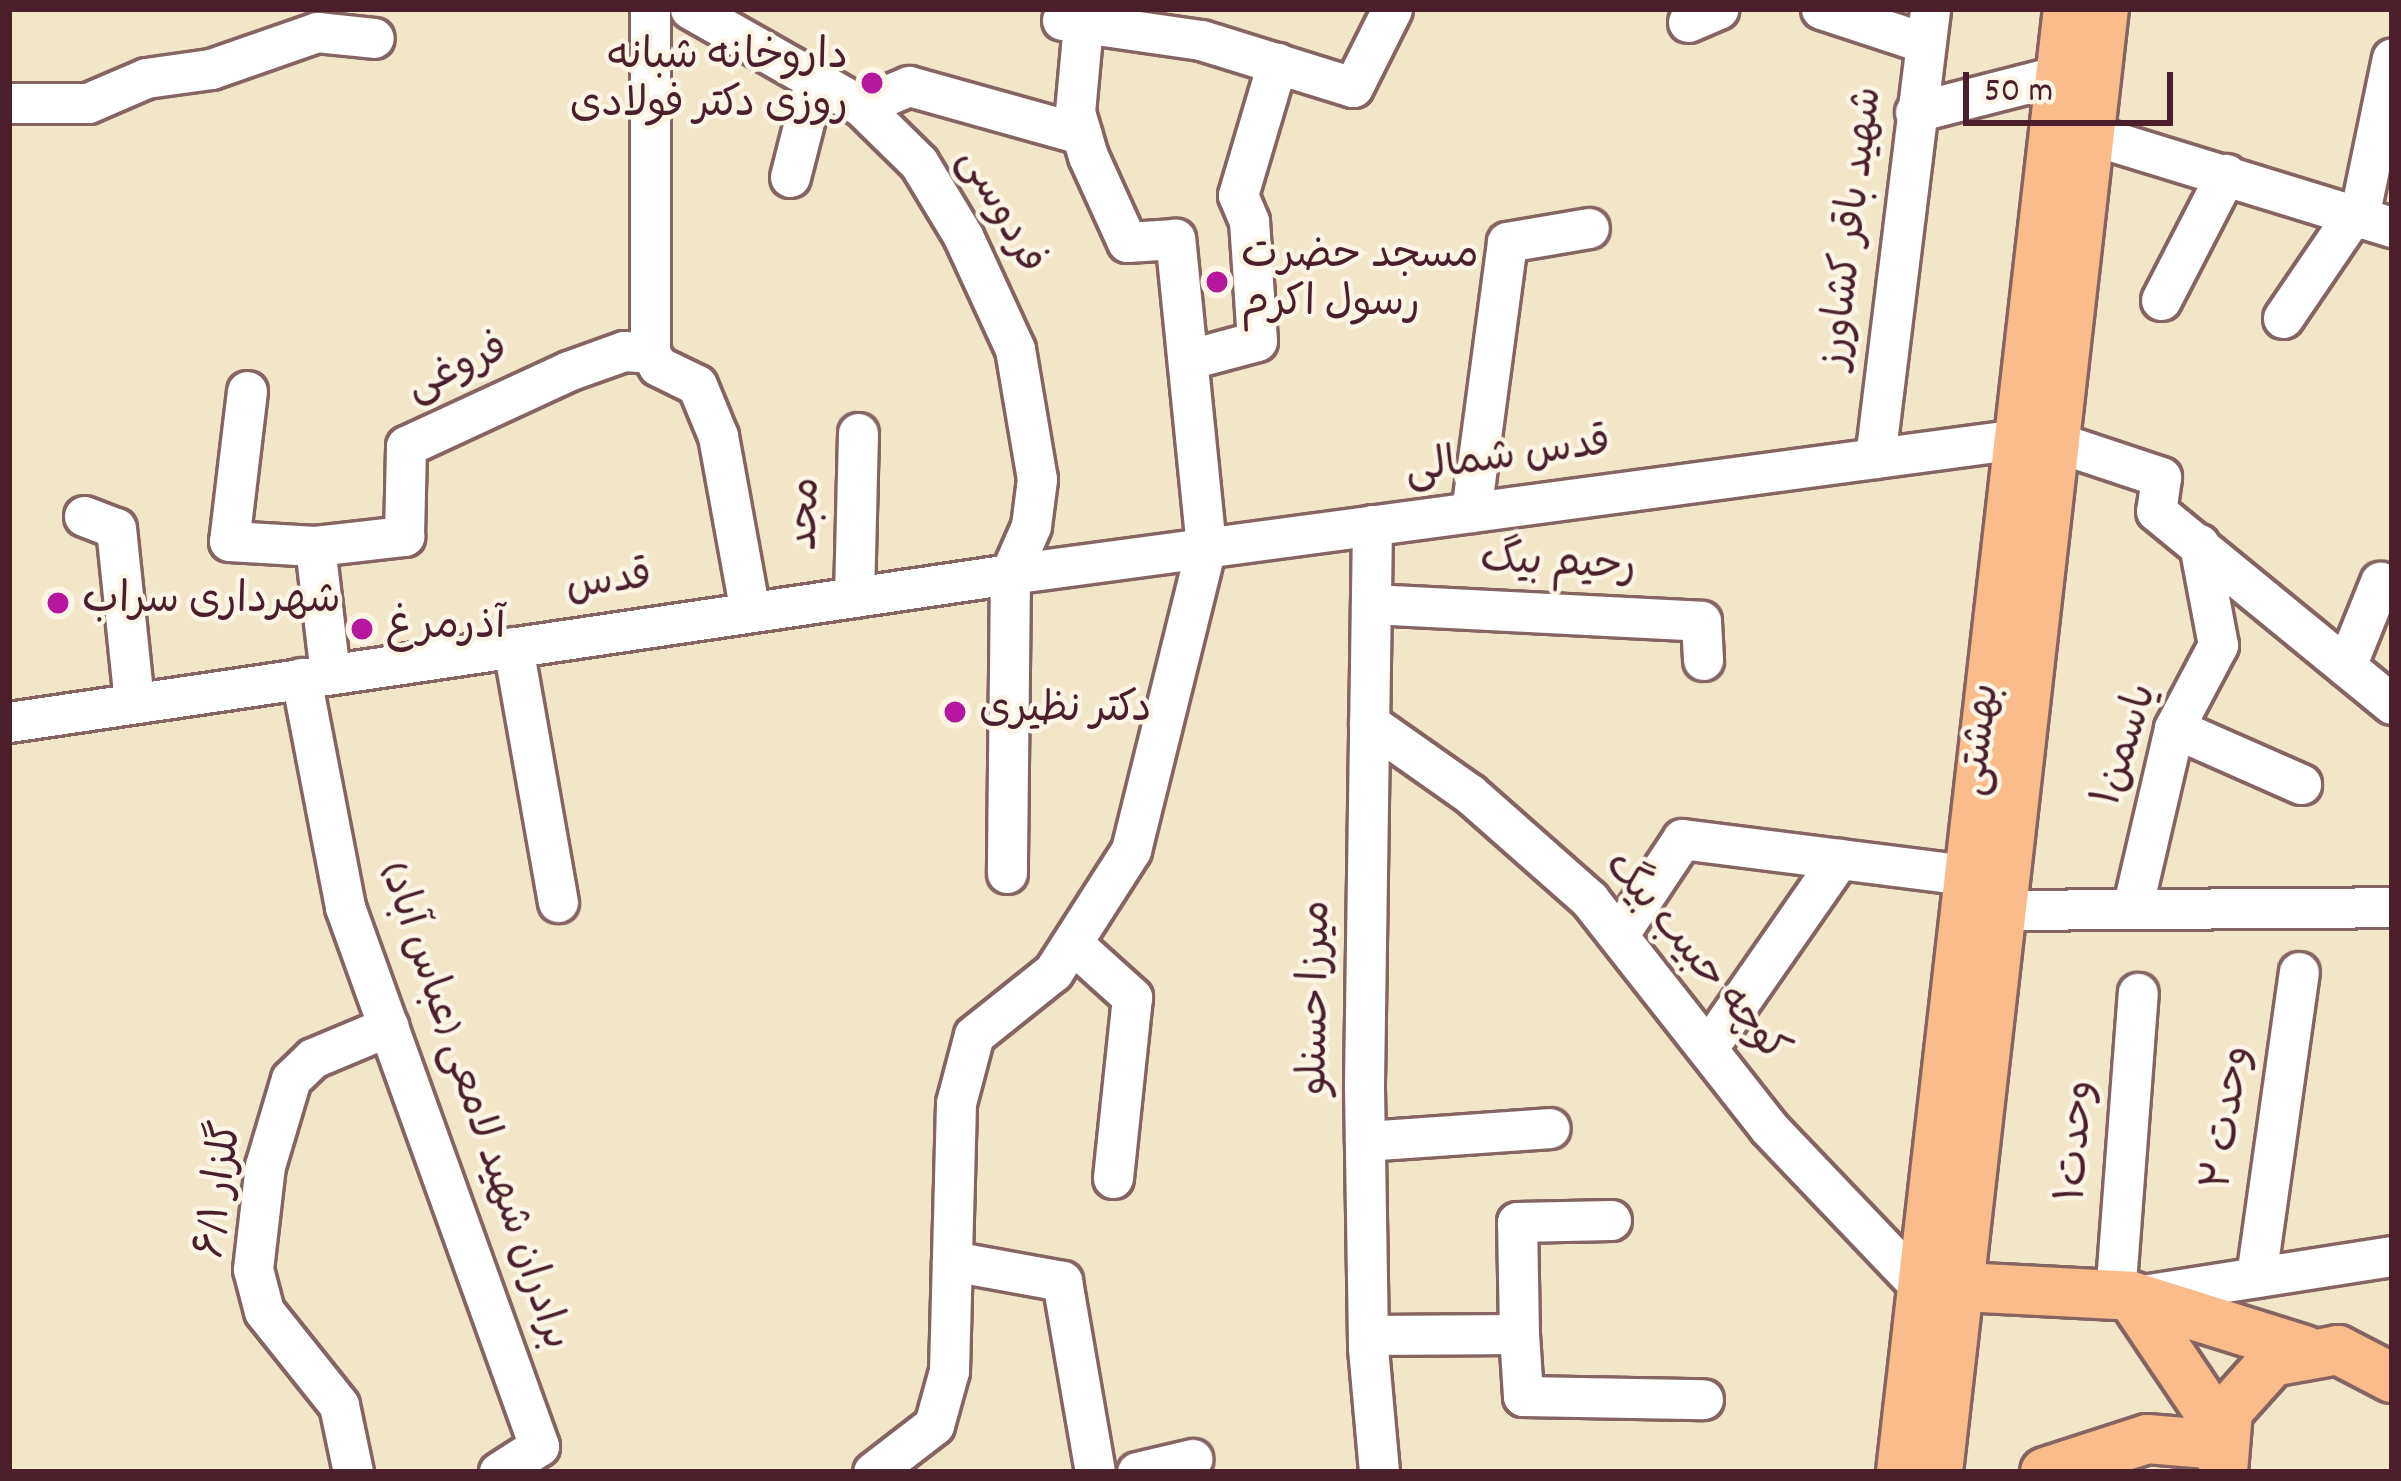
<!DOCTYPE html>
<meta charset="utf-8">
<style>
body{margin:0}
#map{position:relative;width:2401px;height:1481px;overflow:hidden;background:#f3e5c8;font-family:Dekko,"Playpen Sans Arabic",sans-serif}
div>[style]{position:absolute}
.roads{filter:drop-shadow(3px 0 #856462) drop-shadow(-3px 0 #856462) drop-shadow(0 3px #856462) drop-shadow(0 -3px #856462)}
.minor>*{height:39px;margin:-19.5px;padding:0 19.5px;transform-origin:19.5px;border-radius:19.5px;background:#fff}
.major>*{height:48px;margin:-24px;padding:0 24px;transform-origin:24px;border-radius:24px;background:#f9bc8a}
.dots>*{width:33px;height:33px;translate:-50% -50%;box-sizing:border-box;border:6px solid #fcf5e5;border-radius:50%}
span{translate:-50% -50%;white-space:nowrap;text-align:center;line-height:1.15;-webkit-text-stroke:9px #fcf5e5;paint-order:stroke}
.poi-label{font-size:42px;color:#4a1f2b}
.right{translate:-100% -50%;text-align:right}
.left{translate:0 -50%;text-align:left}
.street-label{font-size:42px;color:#4a1f2b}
.frame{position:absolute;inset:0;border:12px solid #4a1f2b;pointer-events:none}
.scale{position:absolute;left:1963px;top:72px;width:210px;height:54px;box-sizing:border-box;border:6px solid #4a1f2b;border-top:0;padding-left:15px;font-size:36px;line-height:42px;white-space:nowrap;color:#4a1f2b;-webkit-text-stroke:9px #fcf5e5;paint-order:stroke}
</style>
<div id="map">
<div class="roads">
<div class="minor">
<i style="left:650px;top:9px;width:344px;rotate:90deg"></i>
<i style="left:650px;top:353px;width:15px;rotate:58deg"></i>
<i style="left:658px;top:366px;width:43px;rotate:26deg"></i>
<i style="left:697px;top:385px;width:55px;rotate:67.6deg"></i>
<i style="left:718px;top:436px;width:179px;rotate:79.7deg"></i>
<i style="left:690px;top:9px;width:197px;rotate:29.6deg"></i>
<i style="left:861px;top:106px;width:81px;rotate:44.5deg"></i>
<i style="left:919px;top:163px;width:85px;rotate:58.9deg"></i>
<i style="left:963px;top:236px;width:124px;rotate:65.3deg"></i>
<i style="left:1015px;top:349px;width:132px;rotate:80.4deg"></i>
<i style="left:1037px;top:479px;width:47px;rotate:97.3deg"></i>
<i style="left:1031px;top:526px;width:52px;rotate:113.6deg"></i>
<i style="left:1010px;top:574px;width:299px;rotate:90.6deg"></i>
<i style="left:1821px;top:9px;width:109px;rotate:18.1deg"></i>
<i style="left:1062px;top:20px;width:140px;rotate:8.2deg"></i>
<i style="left:1201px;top:40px;width:159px;rotate:17.2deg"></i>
<i style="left:1353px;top:87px;width:87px;rotate:-63.4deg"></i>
<i style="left:1688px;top:22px;width:33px;rotate:-23deg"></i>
<i style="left:9px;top:103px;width:79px"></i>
<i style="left:88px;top:103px;width:63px;rotate:-23.3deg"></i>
<i style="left:146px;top:78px;width:66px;rotate:-7.9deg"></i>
<i style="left:211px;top:69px;width:112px;rotate:-19.2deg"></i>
<i style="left:317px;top:32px;width:57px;rotate:6deg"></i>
<i style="left:861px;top:106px;width:52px;rotate:-22.6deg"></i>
<i style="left:909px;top:86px;width:179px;rotate:15.6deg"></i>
<i style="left:1915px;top:112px;width:150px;rotate:-14.3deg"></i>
<i style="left:2089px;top:134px;width:317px;rotate:17.1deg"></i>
<i style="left:790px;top:177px;width:101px;rotate:-75.7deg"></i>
<i style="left:2359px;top:217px;width:162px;rotate:-78.3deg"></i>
<i style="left:2161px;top:300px;width:142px;rotate:-62.7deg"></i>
<i style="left:2283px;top:318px;width:125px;rotate:-55.8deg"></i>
<i style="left:1190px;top:359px;width:69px;rotate:-15deg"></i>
<i style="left:1257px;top:341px;width:120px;rotate:-93.8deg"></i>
<i style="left:1249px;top:221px;width:28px;rotate:-113deg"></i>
<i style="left:1238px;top:195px;width:138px;rotate:-73.5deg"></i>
<i style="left:247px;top:391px;width:151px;rotate:96.8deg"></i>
<i style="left:229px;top:541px;width:86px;rotate:3.3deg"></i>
<i style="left:1875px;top:458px;width:452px;rotate:-83deg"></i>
<i style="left:1471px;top:512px;width:272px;rotate:-82.4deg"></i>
<i style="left:1507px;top:242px;width:83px;rotate:-9.7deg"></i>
<i style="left:84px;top:516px;width:34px;rotate:21deg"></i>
<i style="left:116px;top:528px;width:176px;rotate:84.1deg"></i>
<i style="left:1372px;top:525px;width:562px;rotate:90.82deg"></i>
<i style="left:1364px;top:1087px;width:261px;rotate:89.1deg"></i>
<i style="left:1368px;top:1348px;width:124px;rotate:84.9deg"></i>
<i style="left:854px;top:597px;width:164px;rotate:-88.6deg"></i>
<i style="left:1371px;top:604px;width:330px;rotate:2.9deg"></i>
<i style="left:1701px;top:621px;width:39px;rotate:87deg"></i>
<i style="left:513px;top:647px;width:259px;rotate:80deg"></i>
<i style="left:2346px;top:666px;width:91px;rotate:-68deg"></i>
<i style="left:330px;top:674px;width:129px;rotate:-96.7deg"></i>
<i style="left:315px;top:546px;width:90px;rotate:-6.4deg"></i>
<i style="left:404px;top:536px;width:90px;rotate:-88.7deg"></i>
<i style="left:406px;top:446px;width:179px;rotate:-24.8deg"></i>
<i style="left:568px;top:371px;width:59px;rotate:-19.7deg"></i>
<i style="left:624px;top:351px;width:26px;rotate:4deg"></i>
<i style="left:301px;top:678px;width:233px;rotate:79.1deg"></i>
<i style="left:345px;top:907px;width:573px;rotate:70.2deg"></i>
<i style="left:539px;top:1446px;width:48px;rotate:147deg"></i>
<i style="left:9px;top:722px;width:1012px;rotate:-8.41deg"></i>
<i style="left:1010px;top:574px;width:1017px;rotate:-7.63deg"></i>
<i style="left:2018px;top:439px;width:35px;rotate:3deg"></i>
<i style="left:2053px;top:441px;width:114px;rotate:18.4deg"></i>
<i style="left:2161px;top:477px;width:34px;rotate:98deg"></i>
<i style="left:2156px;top:511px;width:305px;rotate:39.3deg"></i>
<i style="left:1369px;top:723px;width:123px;rotate:35.1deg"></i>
<i style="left:1470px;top:794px;width:159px;rotate:41.4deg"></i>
<i style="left:1589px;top:899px;width:291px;rotate:51.8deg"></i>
<i style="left:1769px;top:1128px;width:217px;rotate:46.3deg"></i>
<i style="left:2174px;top:728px;width:139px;rotate:23.8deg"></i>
<i style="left:2132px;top:909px;width:186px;rotate:-76.9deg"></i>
<i style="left:2174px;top:728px;width:94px;rotate:-62.1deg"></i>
<i style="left:2218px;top:645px;width:103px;rotate:-100.7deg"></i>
<i style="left:1997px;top:910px;width:395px;rotate:-0.4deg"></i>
<i style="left:1619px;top:934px;width:114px;rotate:-56.4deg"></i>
<i style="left:1682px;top:839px;width:286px;rotate:7.2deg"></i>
<i style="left:1072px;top:943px;width:81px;rotate:42deg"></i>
<i style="left:1132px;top:997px;width:182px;rotate:96deg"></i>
<i style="left:1709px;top:1046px;width:228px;rotate:-55.2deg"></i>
<i style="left:1365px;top:1141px;width:185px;rotate:-4deg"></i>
<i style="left:952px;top:1261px;width:112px;rotate:10.3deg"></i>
<i style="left:1062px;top:1281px;width:194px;rotate:80.2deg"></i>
<i style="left:2256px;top:1277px;width:308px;rotate:-82deg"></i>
<i style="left:2115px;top:1296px;width:304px;rotate:-85.7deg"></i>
<i style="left:2136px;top:1296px;width:259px;rotate:-8.9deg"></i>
<i style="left:1519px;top:1334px;width:112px;rotate:-91deg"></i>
<i style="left:1517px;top:1222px;width:94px;rotate:-1.2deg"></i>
<i style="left:1368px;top:1335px;width:151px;rotate:-0.4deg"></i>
<i style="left:1519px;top:1334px;width:62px;rotate:86.3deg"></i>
<i style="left:1523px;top:1396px;width:180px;rotate:1deg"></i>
<i style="left:353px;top:1472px;width:68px;rotate:-101.8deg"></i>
<i style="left:339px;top:1405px;width:120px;rotate:-128.6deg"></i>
<i style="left:264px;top:1311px;width:43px;rotate:-104.7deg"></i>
<i style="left:253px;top:1269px;width:104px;rotate:-83.4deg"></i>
<i style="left:265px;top:1166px;width:91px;rotate:-73.4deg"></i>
<i style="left:291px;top:1079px;width:30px;rotate:-44deg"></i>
<i style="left:313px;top:1058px;width:82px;rotate:-22.8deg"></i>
<i style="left:873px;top:1472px;width:77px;rotate:-37.6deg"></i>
<i style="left:934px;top:1425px;width:56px;rotate:-74.5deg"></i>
<i style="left:949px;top:1371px;width:268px;rotate:-88.5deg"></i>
<i style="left:956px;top:1103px;width:70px;rotate:-75.2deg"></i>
<i style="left:974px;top:1035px;width:101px;rotate:-38.6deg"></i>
<i style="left:1053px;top:972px;width:145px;rotate:-57.4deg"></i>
<i style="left:1131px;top:850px;width:312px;rotate:-76.1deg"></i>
<i style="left:1206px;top:547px;width:310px;rotate:-95.7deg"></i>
<i style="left:1175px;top:239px;width:48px;rotate:176.4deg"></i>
<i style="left:1127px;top:242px;width:94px;rotate:-114.4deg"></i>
<i style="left:1088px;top:156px;width:46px;rotate:-106.5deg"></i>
<i style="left:1075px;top:112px;width:88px;rotate:-84.8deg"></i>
<i style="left:1137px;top:1472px;width:57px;rotate:-13.3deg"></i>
</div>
<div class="major">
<i style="left:1924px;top:1285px;width:207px;rotate:3deg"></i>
<i style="left:2131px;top:1296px;width:181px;rotate:17.3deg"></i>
<i style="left:2131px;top:1296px;width:165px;rotate:56.1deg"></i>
<i style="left:1901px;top:1472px;width:1473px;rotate:-83.49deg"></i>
<i style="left:1938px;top:1472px;width:1472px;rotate:-83.53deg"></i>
<i style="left:2045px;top:1472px;width:107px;rotate:-17.9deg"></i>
<i style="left:2147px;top:1439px;width:73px;rotate:4.7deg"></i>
<i style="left:2223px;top:1472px;width:61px;rotate:-85.3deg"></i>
<i style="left:2228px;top:1411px;width:66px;rotate:-48.1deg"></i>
<i style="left:2272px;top:1362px;width:67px;rotate:-10.3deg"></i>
<i style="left:2338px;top:1350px;width:61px;rotate:27.4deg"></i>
</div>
</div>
<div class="dots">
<i style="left:872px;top:83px;background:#b5179e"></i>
<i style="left:1217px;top:282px;background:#b5179e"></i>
<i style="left:58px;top:603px;background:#b5179e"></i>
<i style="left:362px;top:629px;background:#b5179e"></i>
<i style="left:955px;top:712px;background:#b5179e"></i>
</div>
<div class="poi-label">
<span class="right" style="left:848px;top:83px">داروخانه شبانه<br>روزی دکتر فولادی</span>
<span class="left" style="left:1241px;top:282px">مسجد حضرت<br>رسول اکرم</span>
<span class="left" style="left:82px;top:603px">شهرداری سراب</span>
<span class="left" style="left:386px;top:629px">آذرمرغ</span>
<span class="left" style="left:979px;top:712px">دکتر نظیری</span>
</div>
<div class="street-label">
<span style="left:999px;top:212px;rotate:61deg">فردوسی</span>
<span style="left:1854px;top:228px;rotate:-83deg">شهید باقر کشاورز</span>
<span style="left:458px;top:370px;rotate:-24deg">فروغی</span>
<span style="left:1508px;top:459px;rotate:-8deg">قدس شمالی</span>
<span style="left:808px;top:514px;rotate:-88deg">مجد</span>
<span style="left:1558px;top:566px;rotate:3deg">رحیم بیگ</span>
<span style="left:609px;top:584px;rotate:-8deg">قدس</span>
<span style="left:1982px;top:740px;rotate:-83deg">بهشتی</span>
<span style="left:2128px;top:746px;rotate:-72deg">یاسمن۱</span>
<span style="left:1694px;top:959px;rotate:50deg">کوچه حبیب بیگ</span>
<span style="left:1318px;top:998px;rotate:-89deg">میرزا حسنلو</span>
<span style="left:472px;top:1107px;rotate:71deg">برادران شهید لامعی (عباس آباد)</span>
<span style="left:2230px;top:1118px;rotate:-82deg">وحدت ۲</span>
<span style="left:2079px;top:1141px;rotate:-86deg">وحدت۱</span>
<span style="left:222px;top:1190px;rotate:-82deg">گلزار ۶/۱</span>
</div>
<div class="frame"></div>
<div class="scale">50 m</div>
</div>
